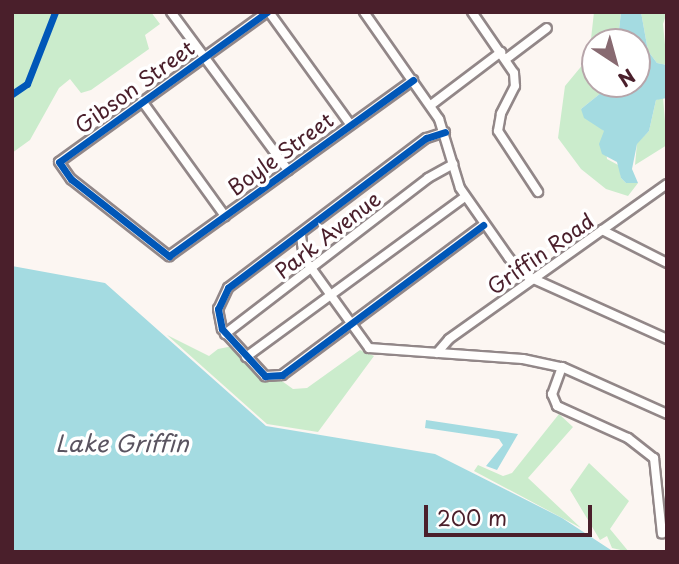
<!DOCTYPE html>
<style>
body{margin:0}
#map{position:relative;width:679px;height:564px;overflow:hidden;background:#fcf6f2;font-family:"Playpen Sans",sans-serif}
div>[style]{position:absolute}
.green>*{inset:0;background:#cbeccc}
.water>*{inset:0;background:#a4dbe1}
.roads{filter:drop-shadow(2px 0 #928788) drop-shadow(-2px 0 #928788) drop-shadow(0 2px #928788) drop-shadow(0 -2px #928788)}
.minor>*{height:8px;margin:-4px;padding:0 4px;transform-origin:4px;border-radius:4px;background:#fffefd}
.cycleway>*{height:7px;margin:-3.5px;padding:0 3.5px;transform-origin:3.5px;border-radius:3.5px;background:#0057b8}
span{translate:-50% -50%;white-space:nowrap;text-align:center;line-height:1.15;-webkit-text-stroke:7px #fff;paint-order:stroke}
.street-label{font-size:21px;color:#4a1f2b}
.water-label{font-size:23px;color:#5a5460;font-style:italic}
.frame{position:absolute;inset:0;border:14px solid #4a1f2b;pointer-events:none}
.north{position:absolute;left:581px;top:28px;width:70px;height:70px;box-sizing:border-box;background:#fff;border:2px solid #b7a5aa;border-radius:50%;rotate:144deg;font-size:19px;font-weight:700;line-height:28px;text-align:center;color:#4a1f2b}
.north::after{content:'';display:block;margin:auto;width:24px;height:32px;background:#886a71;clip-path:polygon(50% 0,100% 100%,50% 72%,0 100%)}
.scale{position:absolute;left:424px;top:505px;width:168px;height:32px;box-sizing:border-box;border:4px solid #4a1f2b;border-top:0;padding-left:9px;font-size:21px;line-height:24px;white-space:nowrap;color:#4a1f2b;-webkit-text-stroke:5px #fff;paint-order:stroke}
</style>
<div id="map">
<div class="green">
<i style="clip-path:polygon(12px 12px,151px 12px,160px 24px,145px 35px,149px 49px,91px 90px,81px 93px,70px 79px,59px 88px,30px 140px,12px 153px)"></i>
<i style="clip-path:polygon(594px 12px,621px 12px,619px 30px,624px 42px,595px 42px,595px 84px,612px 84px,581px 109px,604px 131px,607px 159px,620px 166px,621px 178px,626px 183px,638px 183px,628px 196px,606px 189px,581px 169px,558px 138px,565px 86px,589px 57px)"></i>
<i style="clip-path:polygon(641px 12px,667px 12px,663px 24px,667px 65px,657px 63px,648px 51px)"></i>
<i style="clip-path:polygon(663px 97px,667px 145px,635px 165px,637px 143px,649px 131px,656px 100px)"></i>
<i style="clip-path:polygon(167px 335px,209px 356px,218px 349px,233px 346px,293px 389px,307px 388px,360px 350px,374px 356px,318px 432px,267px 424px)"></i>
<i style="clip-path:polygon(559px 414px,573px 427px,528px 478px,581px 528px,474px 471px,478px 465px,503px 476px,512px 473px)"></i>
<i style="clip-path:polygon(589px 463px,629px 501px,610px 529px,629px 552px,612px 548px,607px 536px,600px 540px,570px 490px)"></i>
</div>
<div class="water">
<i style="clip-path:polygon(621px 12px,641px 12px,648px 51px,657px 63px,667px 65px,667px 98px,656px 100px,649px 131px,637px 144px,632px 169px,638px 183px,626px 183px,621px 178px,617px 162px,602px 154px,599px 144px,604px 131px,584px 118px,581px 109px,612px 84px,637px 84px,637px 42px,624px 42px,619px 30px)"></i>
<i style="clip-path:polygon(12px 266px,105px 283px,266px 426px,435px 454px,562px 518px,614px 552px,12px 552px)"></i>
<i style="clip-path:polygon(426px 420px,518px 434px,497px 470px,486px 466px,503px 445px,499px 439px,425px 428px)"></i>
</div>
<div class="roads">
<div class="minor">
<i style="left:171px;top:12px;width:197px;rotate:53.5deg"></i>
<i style="left:267px;top:12px;width:256px;rotate:144.2deg"></i>
<i style="left:59px;top:162px;width:21px;rotate:55deg"></i>
<i style="left:71px;top:179px;width:125px;rotate:38.2deg"></i>
<i style="left:169px;top:256px;width:301px;rotate:-35.8deg"></i>
<i style="left:269px;top:12px;width:138px;rotate:54.1deg"></i>
<i style="left:364px;top:12px;width:131px;rotate:55deg"></i>
<i style="left:439px;top:119px;width:72px;rotate:73.1deg"></i>
<i style="left:460px;top:188px;width:85px;rotate:55deg"></i>
<i style="left:509px;top:258px;width:25px;rotate:45deg"></i>
<i style="left:527px;top:276px;width:154px;rotate:24.2deg"></i>
<i style="left:472px;top:12px;width:74px;rotate:55.5deg"></i>
<i style="left:514px;top:73px;width:13px;rotate:86deg"></i>
<i style="left:515px;top:86px;width:31px;rotate:117deg"></i>
<i style="left:501px;top:114px;width:17px;rotate:100deg"></i>
<i style="left:498px;top:131px;width:73px;rotate:56.7deg"></i>
<i style="left:506px;top:59px;width:51px;rotate:-37.1deg"></i>
<i style="left:142px;top:101px;width:142px;rotate:54.2deg"></i>
<i style="left:431px;top:105px;width:88px;rotate:-37.1deg"></i>
<i style="left:445px;top:132px;width:20px;rotate:162deg"></i>
<i style="left:426px;top:138px;width:248px;rotate:142.9deg"></i>
<i style="left:228px;top:288px;width:23px;rotate:115deg"></i>
<i style="left:218px;top:309px;width:20px;rotate:79deg"></i>
<i style="left:222px;top:329px;width:64px;rotate:47.5deg"></i>
<i style="left:265px;top:376px;width:17px;rotate:-3deg"></i>
<i style="left:282px;top:375px;width:251px;rotate:-36.7deg"></i>
<i style="left:602px;top:230px;width:73px;rotate:26.9deg"></i>
<i style="left:301px;top:235px;width:23px;rotate:83deg"></i>
<i style="left:304px;top:258px;width:111px;rotate:54.2deg"></i>
<i style="left:369px;top:348px;width:154px;rotate:4.1deg"></i>
<i style="left:523px;top:359px;width:40px;rotate:12deg"></i>
<i style="left:562px;top:367px;width:115px;rotate:24.1deg"></i>
<i style="left:225px;top:334px;width:256px;rotate:-37.5deg"></i>
<i style="left:428px;top:178px;width:29px;rotate:-29deg"></i>
<i style="left:437px;top:353px;width:18px;rotate:-49deg"></i>
<i style="left:449px;top:339px;width:267px;rotate:-35.4deg"></i>
<i style="left:246px;top:357px;width:271px;rotate:-36.2deg"></i>
<i style="left:562px;top:367px;width:29px;rotate:110deg"></i>
<i style="left:552px;top:394px;width:13px;rotate:67deg"></i>
<i style="left:557px;top:406px;width:78px;rotate:24.3deg"></i>
<i style="left:628px;top:438px;width:33px;rotate:38deg"></i>
<i style="left:654px;top:458px;width:76px;rotate:84deg"></i>
</div>
</div>
<div class="cycleway">
<i style="left:267px;top:12px;width:256px;rotate:144.2deg"></i>
<i style="left:59px;top:162px;width:21px;rotate:55deg"></i>
<i style="left:71px;top:179px;width:125px;rotate:38.2deg"></i>
<i style="left:169px;top:256px;width:301px;rotate:-35.8deg"></i>
<i style="left:12px;top:94px;width:18px;rotate:-34deg"></i>
<i style="left:27px;top:84px;width:77px;rotate:-68.7deg"></i>
<i style="left:445px;top:132px;width:20px;rotate:162deg"></i>
<i style="left:426px;top:138px;width:248px;rotate:142.9deg"></i>
<i style="left:228px;top:288px;width:23px;rotate:115deg"></i>
<i style="left:218px;top:309px;width:20px;rotate:79deg"></i>
<i style="left:222px;top:329px;width:64px;rotate:47.5deg"></i>
<i style="left:265px;top:376px;width:17px;rotate:-3deg"></i>
<i style="left:282px;top:375px;width:251px;rotate:-36.7deg"></i>
</div>
<div class="street-label">
<span style="left:134px;top:86px;rotate:-36deg">Gibson Street</span>
<span style="left:280px;top:153px;rotate:-36deg">Boyle Street</span>
<span style="left:327px;top:234px;rotate:-38deg">Park Avenue</span>
<span style="left:540px;top:253px;rotate:-35deg">Griffin Road</span>
</div>
<div class="water-label">
<span style="left:122px;top:443px">Lake Griffin</span>
</div>
<div class="frame"></div>
<div class="north">N</div>
<div class="scale">200 m</div>
</div>
